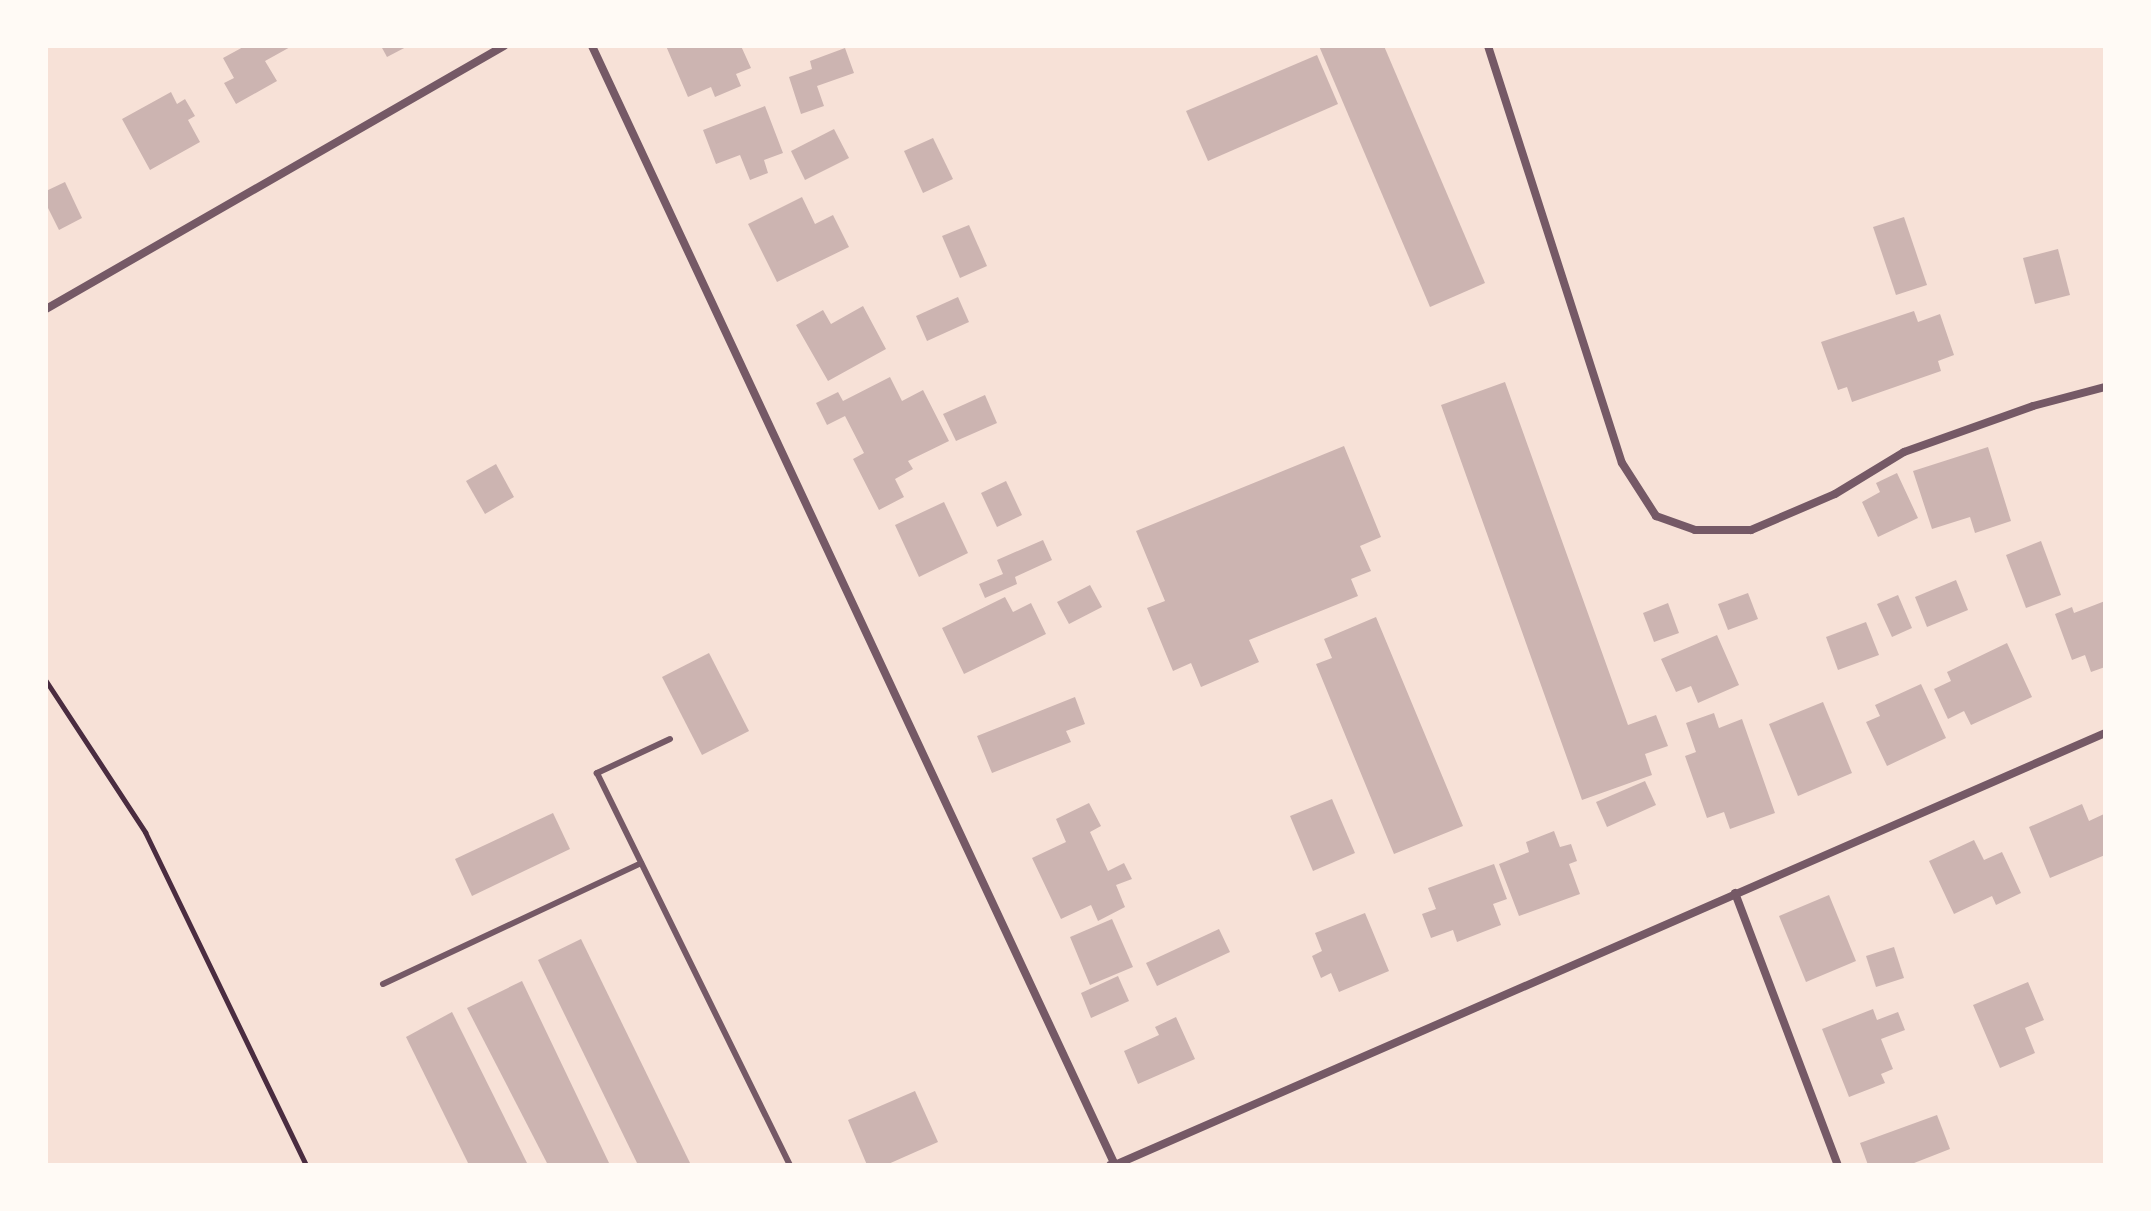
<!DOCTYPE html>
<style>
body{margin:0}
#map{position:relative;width:2151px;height:1211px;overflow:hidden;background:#f7e1d7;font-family:"Nunito Sans",sans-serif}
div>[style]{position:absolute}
.building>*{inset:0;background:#ccb4b1}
.path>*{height:5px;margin:-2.5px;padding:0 2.5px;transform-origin:2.5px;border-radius:2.5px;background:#4a2c40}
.service>*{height:6px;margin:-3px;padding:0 3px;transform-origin:3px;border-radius:3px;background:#755966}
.minor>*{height:8px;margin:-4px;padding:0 4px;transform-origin:4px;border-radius:4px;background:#755966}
span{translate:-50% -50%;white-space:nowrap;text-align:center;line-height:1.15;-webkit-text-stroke:8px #fffaf5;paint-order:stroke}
.frame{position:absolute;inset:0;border:48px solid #fffaf5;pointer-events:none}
</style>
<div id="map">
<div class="building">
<i style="clip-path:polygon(245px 46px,292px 46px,265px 61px,277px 81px,236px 104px,224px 83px,234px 78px,223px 58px)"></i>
<i style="clip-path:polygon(381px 46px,408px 46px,387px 57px)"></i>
<i style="clip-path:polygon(666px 46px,741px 46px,751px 68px,736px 74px,741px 86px,715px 97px,711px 87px,688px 97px)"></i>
<i style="clip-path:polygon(1319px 46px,1384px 46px,1485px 283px,1430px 307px)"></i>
<i style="clip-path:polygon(845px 48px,854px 73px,817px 86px,824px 106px,801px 114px,789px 77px,812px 69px,810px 61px)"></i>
<i style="clip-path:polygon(1317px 55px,1338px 104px,1208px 161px,1186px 111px)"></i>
<i style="clip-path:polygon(171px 92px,177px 104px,185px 99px,195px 116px,188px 120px,200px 142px,150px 170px,122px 119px)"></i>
<i style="clip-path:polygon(765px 106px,783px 153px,764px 160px,768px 173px,750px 180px,740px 155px,716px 164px,703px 130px)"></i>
<i style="clip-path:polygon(834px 129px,849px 158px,805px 180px,791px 151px)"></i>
<i style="clip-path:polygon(933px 138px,953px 179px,923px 193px,904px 151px)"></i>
<i style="clip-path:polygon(65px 182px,82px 218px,59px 230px,46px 204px,46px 191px)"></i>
<i style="clip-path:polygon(802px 197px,815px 224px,833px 215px,849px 247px,777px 282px,748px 224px)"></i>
<i style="clip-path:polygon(1904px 217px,1927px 285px,1896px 295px,1873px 227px)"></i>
<i style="clip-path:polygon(969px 225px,987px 266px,960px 278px,942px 236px)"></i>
<i style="clip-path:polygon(2058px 249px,2070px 295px,2035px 304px,2023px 258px)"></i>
<i style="clip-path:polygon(958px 297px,969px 322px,927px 341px,916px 316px)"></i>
<i style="clip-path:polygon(863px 306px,886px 349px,828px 381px,796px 325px,823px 310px,831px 324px)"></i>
<i style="clip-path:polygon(1914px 311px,1918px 322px,1940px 314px,1954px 355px,1938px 361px,1941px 371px,1852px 402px,1847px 387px,1838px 390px,1821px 342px)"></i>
<i style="clip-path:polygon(890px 377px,902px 401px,923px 390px,949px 441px,908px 461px,913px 469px,895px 479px,904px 497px,879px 510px,853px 459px,864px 453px,845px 416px,827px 425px,816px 403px,838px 392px,843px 401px)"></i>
<i style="clip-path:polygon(1505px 382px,1628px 725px,1656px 715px,1668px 746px,1645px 754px,1652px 775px,1582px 800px,1441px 405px)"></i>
<i style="clip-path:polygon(985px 395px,997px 423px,956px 441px,943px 414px)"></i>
<i style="clip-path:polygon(1344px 446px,1381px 537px,1360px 546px,1371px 571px,1351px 579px,1358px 596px,1249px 640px,1259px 662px,1201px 687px,1191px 663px,1173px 671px,1147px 608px,1165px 601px,1136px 531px)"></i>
<i style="clip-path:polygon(1988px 447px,2011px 521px,1975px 533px,1970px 517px,1932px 529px,1913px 471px)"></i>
<i style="clip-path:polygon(496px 464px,514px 497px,485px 514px,466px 481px)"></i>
<i style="clip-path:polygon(1897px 473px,1918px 518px,1878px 537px,1862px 502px,1880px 492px,1876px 483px)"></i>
<i style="clip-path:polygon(1006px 481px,1022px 515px,997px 527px,981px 493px)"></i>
<i style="clip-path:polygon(944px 502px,968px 553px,919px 577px,895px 525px)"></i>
<i style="clip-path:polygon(1043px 540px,1052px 560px,1015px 577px,1017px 584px,985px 598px,979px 584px,1003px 574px,997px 560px)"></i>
<i style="clip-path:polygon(2041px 541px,2061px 595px,2026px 608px,2006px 555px)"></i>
<i style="clip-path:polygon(1956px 580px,1968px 610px,1927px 627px,1915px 597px)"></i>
<i style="clip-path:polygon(1090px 585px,1102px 607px,1069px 624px,1057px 602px)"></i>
<i style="clip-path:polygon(1748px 593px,1758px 619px,1728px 630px,1718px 604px)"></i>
<i style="clip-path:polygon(1898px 595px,1912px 628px,1892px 637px,1877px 604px)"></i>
<i style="clip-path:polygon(1005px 597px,1013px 612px,1031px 603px,1046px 634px,964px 674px,942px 628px)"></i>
<i style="clip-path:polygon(2105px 601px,2105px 667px,2091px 672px,2085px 655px,2072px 660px,2055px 614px,2072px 607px,2074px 613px)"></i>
<i style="clip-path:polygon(1668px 603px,1679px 633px,1654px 642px,1643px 613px)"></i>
<i style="clip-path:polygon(1376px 617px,1463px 826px,1394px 854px,1316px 664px,1332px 658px,1324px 639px)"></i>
<i style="clip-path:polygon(1866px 622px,1879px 655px,1838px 670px,1826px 637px)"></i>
<i style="clip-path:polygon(1717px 635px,1739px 685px,1698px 703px,1691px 686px,1676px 692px,1661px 659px)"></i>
<i style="clip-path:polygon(2007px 643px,2032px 697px,1971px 725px,1964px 711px,1948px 719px,1934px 689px,1951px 681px,1947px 672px)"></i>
<i style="clip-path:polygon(709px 653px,749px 731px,702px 755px,662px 677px)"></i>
<i style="clip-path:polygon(1921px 684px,1946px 738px,1887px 766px,1866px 722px,1880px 716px,1875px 705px)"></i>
<i style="clip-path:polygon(1075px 697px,1085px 724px,1066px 731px,1071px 742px,992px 773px,977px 736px)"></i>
<i style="clip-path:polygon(1823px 702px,1852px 773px,1798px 796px,1769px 724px)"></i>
<i style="clip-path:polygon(1714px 713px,1719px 728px,1742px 719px,1775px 813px,1730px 829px,1724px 812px,1707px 818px,1685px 756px,1696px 752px,1686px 723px)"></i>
<i style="clip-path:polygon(1645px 781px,1656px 805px,1607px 827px,1596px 802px)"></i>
<i style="clip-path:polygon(1332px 799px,1355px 853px,1313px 871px,1290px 816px)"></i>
<i style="clip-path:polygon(1089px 803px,1101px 826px,1090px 832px,1108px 871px,1124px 863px,1132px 879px,1116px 885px,1125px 907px,1098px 921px,1091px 905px,1061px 919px,1032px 858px,1066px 842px,1056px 819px)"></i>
<i style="clip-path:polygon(2082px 804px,2089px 821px,2104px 814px,2105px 855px,2050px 878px,2029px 827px)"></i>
<i style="clip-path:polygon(553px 813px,570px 849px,472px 896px,455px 859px)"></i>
<i style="clip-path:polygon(1554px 831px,1560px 847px,1571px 844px,1577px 861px,1569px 864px,1580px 894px,1519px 916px,1499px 864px,1529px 852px,1526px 842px)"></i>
<i style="clip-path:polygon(1974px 840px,1984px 860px,2002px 852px,2021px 893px,1996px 905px,1992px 896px,1954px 914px,1929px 861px)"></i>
<i style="clip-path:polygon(1494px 864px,1507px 899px,1493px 904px,1501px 925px,1457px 942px,1453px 930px,1431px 938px,1422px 914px,1436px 909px,1428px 888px)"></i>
<i style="clip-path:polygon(1829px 895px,1856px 961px,1806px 982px,1779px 916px)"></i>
<i style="clip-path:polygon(1365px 913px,1389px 971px,1339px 992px,1331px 973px,1321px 978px,1312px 956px,1322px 951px,1315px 933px)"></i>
<i style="clip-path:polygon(1112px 919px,1133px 967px,1090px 985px,1070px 937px)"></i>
<i style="clip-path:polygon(1219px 929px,1230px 952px,1157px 986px,1146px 963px)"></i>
<i style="clip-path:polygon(581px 939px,691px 1165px,638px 1165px,538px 960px)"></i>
<i style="clip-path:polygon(1894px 947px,1904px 978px,1876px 987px,1866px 956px)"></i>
<i style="clip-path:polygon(1118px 976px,1129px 1001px,1091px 1018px,1081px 993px)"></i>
<i style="clip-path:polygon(522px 981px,610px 1165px,548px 1165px,467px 1008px)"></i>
<i style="clip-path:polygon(2028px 982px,2044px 1020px,2025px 1028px,2035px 1053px,2000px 1068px,1973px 1005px)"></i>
<i style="clip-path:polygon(1873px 1009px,1877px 1020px,1898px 1012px,1905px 1030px,1881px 1039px,1893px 1069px,1881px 1074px,1885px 1083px,1849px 1097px,1822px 1029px)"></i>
<i style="clip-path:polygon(452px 1012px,528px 1165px,469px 1165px,406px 1037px)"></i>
<i style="clip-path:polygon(1176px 1017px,1195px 1059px,1138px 1084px,1124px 1051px,1159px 1035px,1155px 1027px)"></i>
<i style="clip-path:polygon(915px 1091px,938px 1142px,886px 1165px,867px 1165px,848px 1120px)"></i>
<i style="clip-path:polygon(1937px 1115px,1950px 1149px,1909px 1165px,1868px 1165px,1860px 1143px)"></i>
</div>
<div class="path">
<i style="left:46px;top:681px;width:181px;rotate:56.7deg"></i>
<i style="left:145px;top:832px;width:370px;rotate:64.2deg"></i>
</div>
<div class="service">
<i style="left:670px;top:739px;width:81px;rotate:155deg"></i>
<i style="left:597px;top:773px;width:437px;rotate:63.8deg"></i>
<i style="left:383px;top:984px;width:285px;rotate:-25.1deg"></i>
</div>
<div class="minor">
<i style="left:592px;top:46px;width:1233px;rotate:64.95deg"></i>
<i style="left:1114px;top:1163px;width:4px;rotate:153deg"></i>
<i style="left:1488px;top:46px;width:438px;rotate:72.2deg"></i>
<i style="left:1622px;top:463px;width:63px;rotate:57.3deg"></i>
<i style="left:1656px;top:516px;width:41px;rotate:19.7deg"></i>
<i style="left:1695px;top:530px;width:56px"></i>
<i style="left:1751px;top:530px;width:91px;rotate:-23.2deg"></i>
<i style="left:1835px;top:494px;width:81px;rotate:-31.3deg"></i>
<i style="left:1904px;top:452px;width:137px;rotate:-19.6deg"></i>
<i style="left:2033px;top:406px;width:74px;rotate:-14.8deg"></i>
<i style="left:46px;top:309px;width:528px;rotate:-29.87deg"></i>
<i style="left:1735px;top:893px;width:291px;rotate:69.3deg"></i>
<i style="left:1115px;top:1165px;width:1080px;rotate:-23.57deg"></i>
</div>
<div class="frame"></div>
</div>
